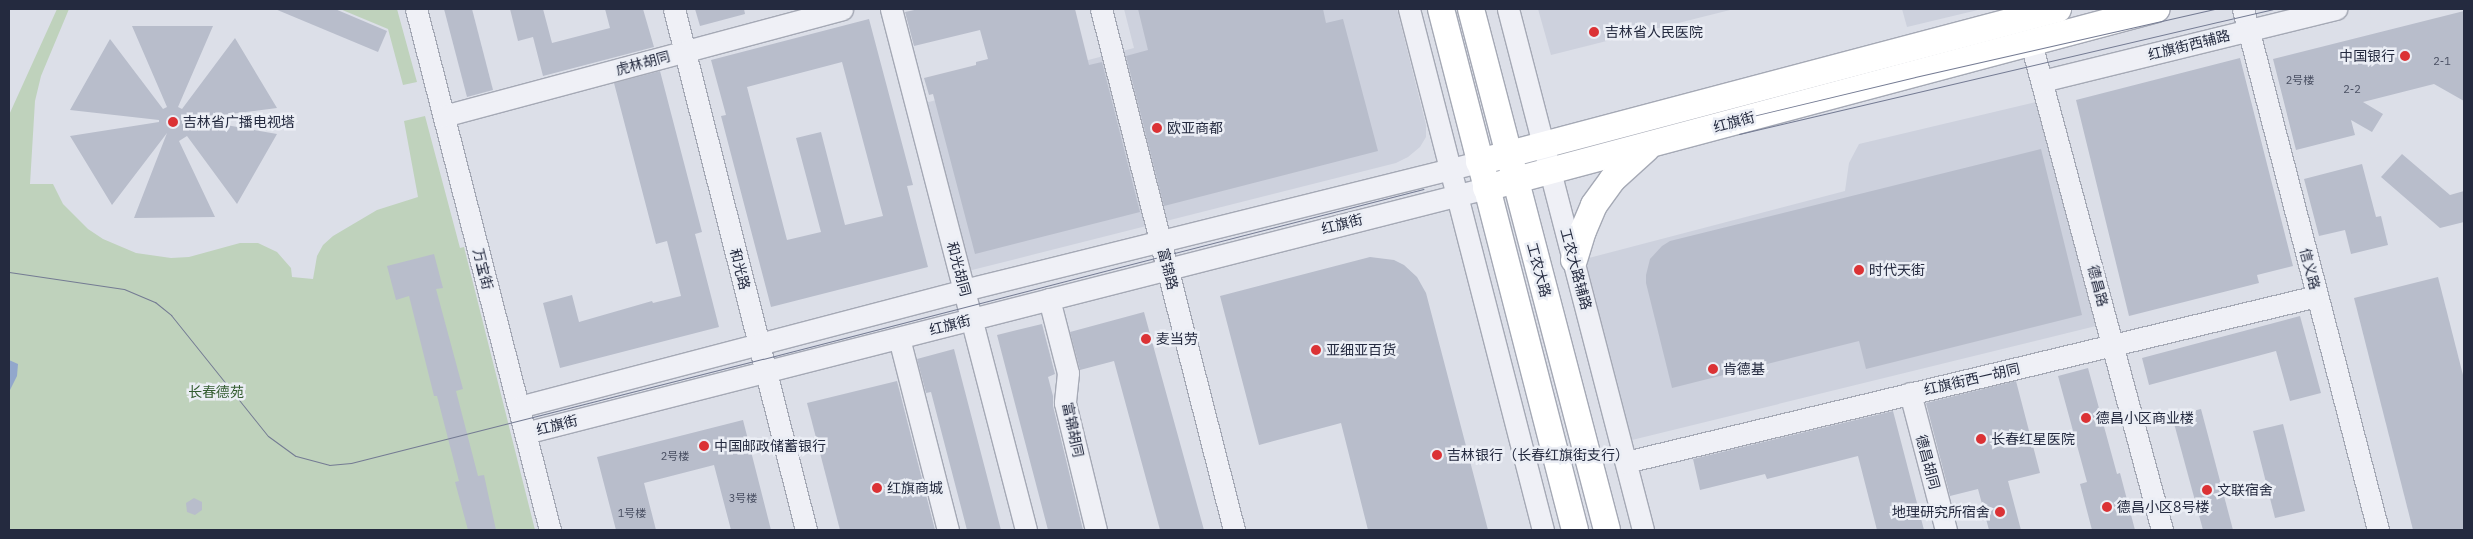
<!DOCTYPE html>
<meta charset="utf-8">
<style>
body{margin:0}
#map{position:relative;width:2473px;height:539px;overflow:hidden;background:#dcdfe8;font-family:"IBM Plex Sans","Noto Sans SC",sans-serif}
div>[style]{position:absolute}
.built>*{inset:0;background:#cdd1dd}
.green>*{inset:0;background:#bfd2bc}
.water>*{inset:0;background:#92a7cc}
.building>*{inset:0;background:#b8bdcb}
.roads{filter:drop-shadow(1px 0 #a5a9b5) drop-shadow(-1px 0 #a5a9b5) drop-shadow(0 1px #a5a9b5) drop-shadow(0 -1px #a5a9b5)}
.minor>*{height:21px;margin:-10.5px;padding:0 10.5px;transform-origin:10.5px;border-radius:10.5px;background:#eff0f6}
.major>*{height:26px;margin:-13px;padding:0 13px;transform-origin:13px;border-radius:13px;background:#fff}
.tram>*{height:1px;margin:-0.5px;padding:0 0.5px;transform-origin:0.5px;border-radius:0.5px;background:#747b93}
.dots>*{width:14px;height:14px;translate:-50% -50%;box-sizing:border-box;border:2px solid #ebeef5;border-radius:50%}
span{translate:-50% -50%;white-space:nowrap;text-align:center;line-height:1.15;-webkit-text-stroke:5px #ebeef5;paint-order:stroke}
.number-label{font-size:11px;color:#494f62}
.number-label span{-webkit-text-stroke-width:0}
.poi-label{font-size:14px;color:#242a3f}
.left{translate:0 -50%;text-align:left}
.right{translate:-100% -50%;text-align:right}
.street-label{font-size:14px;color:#242a3f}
.park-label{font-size:14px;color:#335c30}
.frame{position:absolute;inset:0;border:10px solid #242a3f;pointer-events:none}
</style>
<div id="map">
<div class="built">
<i style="clip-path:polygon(1124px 9px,1397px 9px,1426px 125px,1426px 137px,1420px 147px,1408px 157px,1396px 163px,968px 271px,925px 103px,1134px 48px)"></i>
<i style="clip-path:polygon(1538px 9px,1734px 9px,1551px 55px)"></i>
<i style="clip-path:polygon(1902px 9px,1982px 9px,1907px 27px)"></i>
<i style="clip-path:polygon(2040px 101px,2100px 325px,1632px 440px,1585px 259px,1845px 191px,1849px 163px,1859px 144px)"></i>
</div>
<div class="green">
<i style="clip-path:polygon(57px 9px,69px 9px,41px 76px,35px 101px,30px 184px,53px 184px,63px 204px,88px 229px,103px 239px,136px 253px,171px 258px,189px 257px,240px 243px,258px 243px,277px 252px,291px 268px,292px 277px,313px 279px,317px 256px,323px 245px,333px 236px,377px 210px,418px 197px,404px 121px,425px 116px,460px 248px,464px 247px,535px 530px,9px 530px,9px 115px)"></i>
<i style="clip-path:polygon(340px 9px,397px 9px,417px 82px,403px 85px,388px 29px)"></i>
</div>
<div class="water">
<i style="clip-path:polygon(9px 360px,18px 364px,17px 376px,9px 392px)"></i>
</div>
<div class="building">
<i style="clip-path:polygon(275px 9px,335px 9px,387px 31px,378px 52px)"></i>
<i style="clip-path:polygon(444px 9px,472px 9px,493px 90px,467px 97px)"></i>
<i style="clip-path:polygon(510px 9px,543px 9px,552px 43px,610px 28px,605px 9px,643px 9px,654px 47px,543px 76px,533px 37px,518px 41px)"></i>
<i style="clip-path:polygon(695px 9px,744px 9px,745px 14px,700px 26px)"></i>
<i style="clip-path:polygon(919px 9px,1075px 9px,1089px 65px,1102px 62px,1140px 212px,975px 254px,933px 94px,929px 95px,924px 78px,976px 65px,976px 62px,988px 59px,980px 30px,914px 46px,905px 12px)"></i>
<i style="clip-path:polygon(1138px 9px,1323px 9px,1326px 23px,1343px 19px,1378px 151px,1164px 206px,1126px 56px,1148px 50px)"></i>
<i style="clip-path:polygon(2464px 11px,2464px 101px,2434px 84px,2363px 102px,2383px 114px,2372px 132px,2351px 120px,2355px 135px,2296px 150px,2273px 59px)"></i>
<i style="clip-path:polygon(evenodd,869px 19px,913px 185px,907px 186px,928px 267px,771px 307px,721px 116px,726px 115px,711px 60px,869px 19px,842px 62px,883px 216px,845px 225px,821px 132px,796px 138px,821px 232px,787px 240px,747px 87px,842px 62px)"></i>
<i style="clip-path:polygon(132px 26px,213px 26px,178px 107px,182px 109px,235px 38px,277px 108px,192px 119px,277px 134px,237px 204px,187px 136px,179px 141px,215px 217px,134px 218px,167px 133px,112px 205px,70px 136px,159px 122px,159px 120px,70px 110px,110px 39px,163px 109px,167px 107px)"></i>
<i style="clip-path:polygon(2240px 58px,2293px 266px,2257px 275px,2259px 283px,2129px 316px,2076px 100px)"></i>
<i style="clip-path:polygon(660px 71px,702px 232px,695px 234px,719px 327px,560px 368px,543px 303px,572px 295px,579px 322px,652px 301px,653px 303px,681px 296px,667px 241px,656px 244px,614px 83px)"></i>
<i style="clip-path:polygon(2041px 149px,2082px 315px,1866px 369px,1859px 341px,1672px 388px,1646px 283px,1646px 275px,1650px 259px,1662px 246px,1670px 241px)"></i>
<i style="clip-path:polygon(2402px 154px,2450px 195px,2464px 191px,2464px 222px,2440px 228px,2381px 177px)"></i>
<i style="clip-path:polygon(2362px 164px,2376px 217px,2381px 216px,2388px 245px,2351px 254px,2345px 230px,2319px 236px,2304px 179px)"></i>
<i style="clip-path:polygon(434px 254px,443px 288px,436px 289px,463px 389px,456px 391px,478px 476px,484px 475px,496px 530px,468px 530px,455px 482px,459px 481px,437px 396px,434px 396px,409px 296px,396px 300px,387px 266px)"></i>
<i style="clip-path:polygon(1370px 257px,1394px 260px,1404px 265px,1417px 277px,1426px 293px,1488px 530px,1368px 530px,1341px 423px,1259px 445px,1220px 296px)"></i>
<i style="clip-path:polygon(2438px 277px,2464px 379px,2464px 530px,2413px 530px,2354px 298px)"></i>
<i style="clip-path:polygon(1144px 312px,1162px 378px,1204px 530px,1160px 530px,1114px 361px,1080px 370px,1070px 332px)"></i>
<i style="clip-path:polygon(2300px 316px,2321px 393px,2290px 401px,2276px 351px,2149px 385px,2142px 358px)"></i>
<i style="clip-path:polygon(1042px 324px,1055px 374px,1048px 377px,1053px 396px,1053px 406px,1083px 530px,1048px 530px,997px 335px)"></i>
<i style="clip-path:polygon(954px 349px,963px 384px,1001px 530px,967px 530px,931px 392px,926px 393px,917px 359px)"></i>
<i style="clip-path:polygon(2088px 368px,2117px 474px,2120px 473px,2135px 530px,2092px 530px,2080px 484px,2087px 482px,2058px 376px)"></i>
<i style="clip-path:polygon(897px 381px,935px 530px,840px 530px,807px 403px)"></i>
<i style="clip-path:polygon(2016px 381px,2040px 473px,2008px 481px,2021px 530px,1989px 530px,1978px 489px,1950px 496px,1926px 403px)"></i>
<i style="clip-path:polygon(2201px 409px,2210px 443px,2233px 530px,2203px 530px,2172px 416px)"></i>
<i style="clip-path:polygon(1893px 411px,1924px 530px,1877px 530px,1858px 456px,1767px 479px,1765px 474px,1700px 490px,1693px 459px)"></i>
<i style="clip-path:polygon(743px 420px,771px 530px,731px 530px,714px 465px,644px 483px,656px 530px,616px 530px,597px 457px)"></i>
<i style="clip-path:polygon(2283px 424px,2305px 511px,2275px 518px,2253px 431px)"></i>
<i style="clip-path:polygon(194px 498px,202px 502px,202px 510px,195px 515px,187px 512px,186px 503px)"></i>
</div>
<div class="roads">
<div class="minor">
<i style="left:416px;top:9px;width:538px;rotate:75.58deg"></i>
<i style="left:674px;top:9px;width:537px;rotate:75.78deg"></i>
<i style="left:891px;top:9px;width:538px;rotate:75.47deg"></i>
<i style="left:1101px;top:9px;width:538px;rotate:75.68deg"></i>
<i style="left:1409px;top:9px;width:538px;rotate:75.58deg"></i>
<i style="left:1508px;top:9px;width:538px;rotate:75.47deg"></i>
<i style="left:2243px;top:9px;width:538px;rotate:75.47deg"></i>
<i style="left:2031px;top:43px;width:504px;rotate:74.94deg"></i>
<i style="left:2042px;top:81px;width:303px;rotate:-13.8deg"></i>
<i style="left:444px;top:116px;width:412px;rotate:-15deg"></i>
<i style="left:1049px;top:299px;width:76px;rotate:75.6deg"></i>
<i style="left:1068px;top:373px;width:30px;rotate:96deg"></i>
<i style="left:1065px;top:403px;width:131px;rotate:76.3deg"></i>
<i style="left:899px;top:338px;width:198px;rotate:75.7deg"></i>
<i style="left:1910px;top:393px;width:142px;rotate:75.3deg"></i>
<i style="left:519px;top:407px;width:460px;rotate:-14.7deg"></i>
<i style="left:964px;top:290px;width:531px;rotate:-13.96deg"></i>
<i style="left:525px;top:433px;width:992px;rotate:-14.3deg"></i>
<i style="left:1626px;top:462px;width:711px;rotate:-13.51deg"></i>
</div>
<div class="major">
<i style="left:1441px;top:9px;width:538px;rotate:75.58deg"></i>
<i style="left:1471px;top:9px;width:538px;rotate:75.37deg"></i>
<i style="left:1479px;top:162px;width:599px;rotate:-14.8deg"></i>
<i style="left:1486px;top:188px;width:694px;rotate:-14.94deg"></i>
<i style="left:1574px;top:260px;width:30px;rotate:-73deg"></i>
<i style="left:1583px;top:231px;width:28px;rotate:-67deg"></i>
<i style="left:1594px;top:205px;width:31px;rotate:-54deg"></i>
<i style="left:1612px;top:180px;width:47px;rotate:-42.4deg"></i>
</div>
</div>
<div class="tram">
<i style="left:1736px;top:120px;width:184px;rotate:-13.5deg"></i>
<i style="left:1915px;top:77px;width:307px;rotate:-12.8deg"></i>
<i style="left:1739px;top:134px;width:548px;rotate:-13.17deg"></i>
<i style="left:9px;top:272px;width:116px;rotate:8.4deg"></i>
<i style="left:124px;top:289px;width:34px;rotate:23deg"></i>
<i style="left:155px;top:302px;width:21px;rotate:39deg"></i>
<i style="left:171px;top:315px;width:155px;rotate:51.3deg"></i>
<i style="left:268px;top:436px;width:34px;rotate:36deg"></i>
<i style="left:296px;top:456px;width:34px;rotate:15deg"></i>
<i style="left:329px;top:465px;width:22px;rotate:-5deg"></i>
<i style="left:351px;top:463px;width:425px;rotate:-14.2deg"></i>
<i style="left:763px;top:359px;width:682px;rotate:-14.44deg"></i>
</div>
<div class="dots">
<i style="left:1594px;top:32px;background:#db3235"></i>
<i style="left:2405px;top:56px;background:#db3235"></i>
<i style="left:173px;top:122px;background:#db3235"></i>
<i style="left:1157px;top:128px;background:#db3235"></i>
<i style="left:1859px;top:270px;background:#db3235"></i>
<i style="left:1146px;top:339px;background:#db3235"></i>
<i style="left:1316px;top:350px;background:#db3235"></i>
<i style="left:1713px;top:369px;background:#db3235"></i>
<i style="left:2086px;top:418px;background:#db3235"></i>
<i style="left:1981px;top:439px;background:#db3235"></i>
<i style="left:704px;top:446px;background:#db3235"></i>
<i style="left:1437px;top:455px;background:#db3235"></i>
<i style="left:877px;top:488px;background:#db3235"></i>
<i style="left:2207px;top:490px;background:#db3235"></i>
<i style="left:2107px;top:507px;background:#db3235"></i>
<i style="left:2000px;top:512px;background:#db3235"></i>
</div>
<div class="number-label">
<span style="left:2442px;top:61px">2-1</span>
<span style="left:2300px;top:80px">2号楼</span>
<span style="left:2352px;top:89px">2-2</span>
<span style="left:675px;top:456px">2号楼</span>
<span style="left:743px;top:498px">3号楼</span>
<span style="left:632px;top:513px">1号楼</span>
</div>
<div class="poi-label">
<span class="left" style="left:1605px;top:32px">吉林省人民医院</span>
<span class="right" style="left:2395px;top:56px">中国银行</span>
<span class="left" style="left:183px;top:122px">吉林省广播电视塔</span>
<span class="left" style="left:1167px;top:128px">欧亚商都</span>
<span class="left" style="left:1869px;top:270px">时代天街</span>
<span class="left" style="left:1156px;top:339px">麦当劳</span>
<span class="left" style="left:1326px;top:350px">亚细亚百货</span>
<span class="left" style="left:1723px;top:369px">肯德基</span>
<span class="left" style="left:2096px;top:418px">德昌小区商业楼</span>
<span class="left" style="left:1991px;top:439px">长春红星医院</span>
<span class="left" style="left:714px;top:446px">中国邮政储蓄银行</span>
<span class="left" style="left:1447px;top:455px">吉林银行（长春红旗街支行）</span>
<span class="left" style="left:887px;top:488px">红旗商城</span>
<span class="left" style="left:2217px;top:490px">文联宿舍</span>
<span class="left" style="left:2117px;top:507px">德昌小区8号楼</span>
<span class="right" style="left:1990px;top:512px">地理研究所宿舍</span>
</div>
<div class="street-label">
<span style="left:2189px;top:45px;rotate:-14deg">红旗街西辅路</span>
<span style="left:643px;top:63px;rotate:-15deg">虎林胡同</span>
<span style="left:1734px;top:122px;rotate:-15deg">红旗街</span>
<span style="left:1342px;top:224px;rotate:-14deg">红旗街</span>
<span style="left:483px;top:269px;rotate:76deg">万宝街</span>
<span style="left:740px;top:269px;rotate:76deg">和光路</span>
<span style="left:959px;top:269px;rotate:75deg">和光胡同</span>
<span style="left:1168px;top:269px;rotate:76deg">富锦路</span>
<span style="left:1576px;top:269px;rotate:75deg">工农大路辅路</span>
<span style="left:2310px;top:269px;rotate:75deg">信义路</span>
<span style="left:1539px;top:270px;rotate:75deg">工农大路</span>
<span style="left:2098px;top:286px;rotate:75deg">德昌路</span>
<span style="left:950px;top:325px;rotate:-14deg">红旗街</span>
<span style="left:1972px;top:379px;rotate:-13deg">红旗街西一胡同</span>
<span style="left:557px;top:425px;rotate:-14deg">红旗街</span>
<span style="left:1073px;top:430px;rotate:78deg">富锦胡同</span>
<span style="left:1928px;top:462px;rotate:75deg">德昌胡同</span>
</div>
<div class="park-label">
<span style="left:216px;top:392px">长春德苑</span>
</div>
<div class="frame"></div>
</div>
